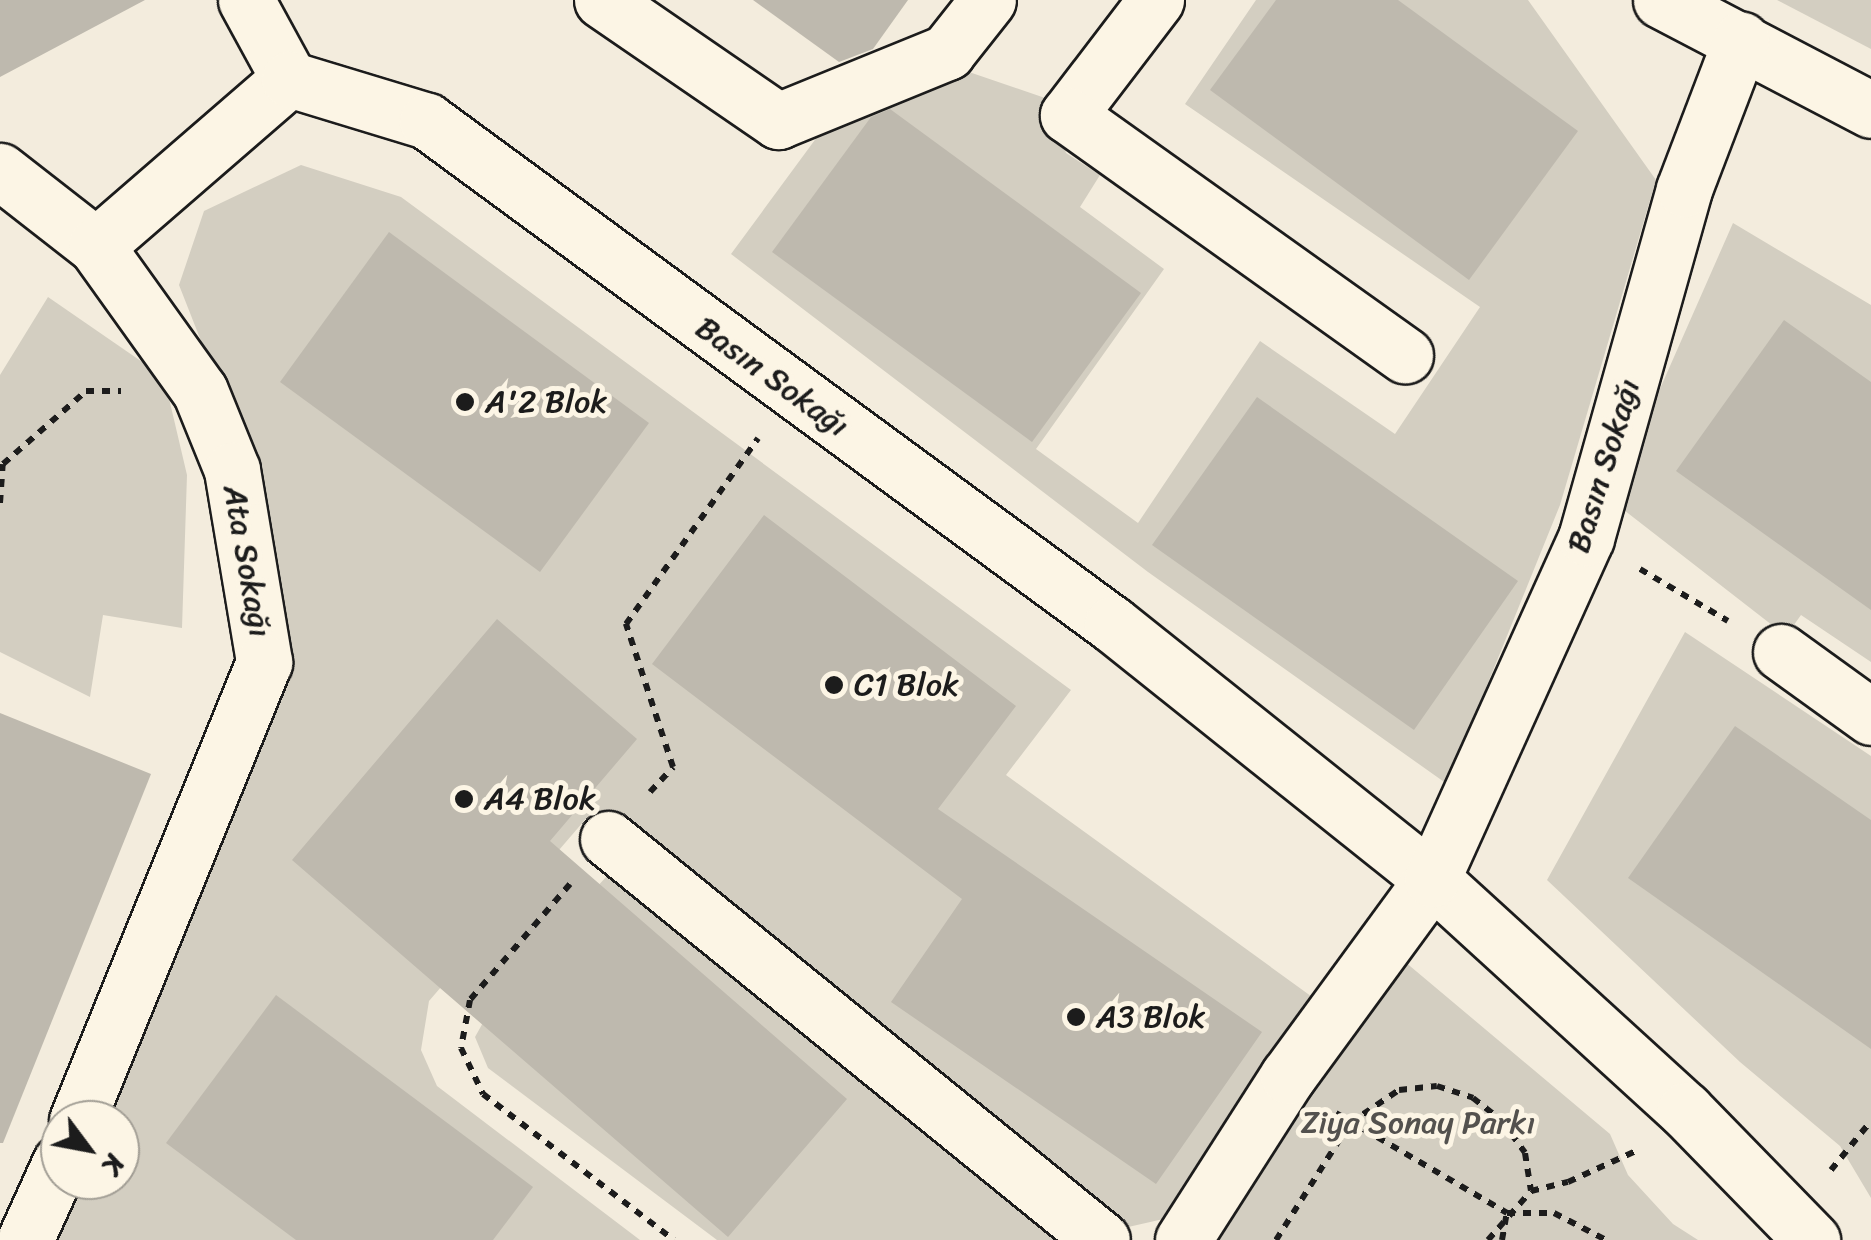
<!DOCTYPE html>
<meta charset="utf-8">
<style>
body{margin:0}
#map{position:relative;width:1871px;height:1240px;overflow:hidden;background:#f3ecdd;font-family:Sriracha,sans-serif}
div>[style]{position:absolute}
.green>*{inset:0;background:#d3cec1}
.building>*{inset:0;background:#beb9ae}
.path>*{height:6px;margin-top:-3px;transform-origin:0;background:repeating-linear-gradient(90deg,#1c1c1c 0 8px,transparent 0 16px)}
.roads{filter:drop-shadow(2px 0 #1c1c1c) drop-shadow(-2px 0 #1c1c1c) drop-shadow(0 2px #1c1c1c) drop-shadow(0 -2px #1c1c1c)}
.minor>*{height:55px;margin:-27.5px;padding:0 27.5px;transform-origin:27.5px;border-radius:27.5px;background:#fcf5e5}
.dots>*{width:28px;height:28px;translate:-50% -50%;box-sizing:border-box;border:5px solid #fcf5e5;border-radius:50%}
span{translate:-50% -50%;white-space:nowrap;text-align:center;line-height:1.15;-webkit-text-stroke:10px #fcf5e5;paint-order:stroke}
.street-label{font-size:32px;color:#1c1c1c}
.poi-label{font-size:32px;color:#1c1c1c}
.left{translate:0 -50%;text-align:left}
.park-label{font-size:32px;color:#53514e}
.north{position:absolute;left:40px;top:1100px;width:100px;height:100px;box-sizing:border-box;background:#fcf5e5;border:2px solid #a29e95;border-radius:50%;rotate:122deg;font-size:28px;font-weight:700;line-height:40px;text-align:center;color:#1c1c1c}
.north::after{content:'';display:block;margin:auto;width:35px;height:45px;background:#1c1c1c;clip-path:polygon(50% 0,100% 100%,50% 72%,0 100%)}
</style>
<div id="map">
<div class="green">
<i style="clip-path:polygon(1256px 0,1528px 0,1656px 180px,1560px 505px,1447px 784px,1148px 572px,731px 254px,820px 133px,969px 72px,1048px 99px,1066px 153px,1100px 175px,1080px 207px,1164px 269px,1036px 449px,1138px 523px,1260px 341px,1395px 434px,1480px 307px,1185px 104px)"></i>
<i style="clip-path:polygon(1777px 0,1871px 0,1871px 49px)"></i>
<i style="clip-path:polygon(301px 165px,401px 197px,1071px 690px,1006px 775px,1315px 999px,1181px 1215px,1115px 1230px,1060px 1195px,590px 814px,429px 1001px,421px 1050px,437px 1086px,640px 1240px,43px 1240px,68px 1180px,120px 1180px,120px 1120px,95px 1120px,178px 933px,290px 648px,238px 435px,179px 285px,204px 211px)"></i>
<i style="clip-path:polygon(1733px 223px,1871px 305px,1871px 662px,1801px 615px,1786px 636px,1611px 500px)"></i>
<i style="clip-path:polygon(48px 297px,164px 377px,187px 475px,182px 628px,103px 615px,90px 697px,0 652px,0 375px)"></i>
<i style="clip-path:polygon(1685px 632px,1871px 756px,1871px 1198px,1840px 1146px,1740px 1062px,1547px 880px)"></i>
<i style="clip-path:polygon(617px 865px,823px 1051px,1060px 1240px,717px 1240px,488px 1068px,475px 1037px,499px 994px)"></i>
<i style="clip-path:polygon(1404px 961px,1610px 1134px,1628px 1175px,1673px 1224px,1698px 1240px,1213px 1240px,1217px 1203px)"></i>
</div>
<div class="building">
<i style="clip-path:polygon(0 0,145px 0,0 77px)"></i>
<i style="clip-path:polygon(753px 0,908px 0,873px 49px,839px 62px)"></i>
<i style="clip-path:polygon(1276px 0,1398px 0,1578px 131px,1469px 280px,1210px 90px)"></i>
<i style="clip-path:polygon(890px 109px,1141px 293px,1032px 442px,772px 252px,871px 117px)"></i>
<i style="clip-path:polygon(389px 232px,649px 423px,540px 572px,280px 382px)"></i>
<i style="clip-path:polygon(1784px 320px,1871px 382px,1871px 610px,1676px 471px)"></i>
<i style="clip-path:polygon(1257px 397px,1518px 581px,1414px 730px,1152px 545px)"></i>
<i style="clip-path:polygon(764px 515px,1016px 706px,938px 809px,1262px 1032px,1156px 1184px,891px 1002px,962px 899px,652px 664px)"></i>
<i style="clip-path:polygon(497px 619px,637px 739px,550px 841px,847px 1099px,728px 1237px,292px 860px)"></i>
<i style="clip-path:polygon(0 713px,151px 774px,3px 1143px,0 1143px)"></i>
<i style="clip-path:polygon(1735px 726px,1871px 820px,1871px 1049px,1628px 878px)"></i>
<i style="clip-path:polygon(276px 995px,533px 1187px,493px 1240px,296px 1240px,166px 1143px)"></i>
</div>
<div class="path">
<i style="left:0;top:503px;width:39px;rotate:-86deg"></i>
<i style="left:3px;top:464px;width:111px;rotate:-41.3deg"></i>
<i style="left:86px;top:391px;width:35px"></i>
<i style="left:1640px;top:569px;width:102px;rotate:30.6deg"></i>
<i style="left:650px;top:792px;width:34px;rotate:-47deg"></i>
<i style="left:673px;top:767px;width:151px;rotate:-108.2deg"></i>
<i style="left:626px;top:624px;width:228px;rotate:-54.6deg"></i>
<i style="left:570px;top:884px;width:153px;rotate:130.8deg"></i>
<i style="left:470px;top:1000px;width:49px;rotate:100.6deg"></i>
<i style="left:461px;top:1048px;width:51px;rotate:64.4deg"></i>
<i style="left:483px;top:1094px;width:240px;rotate:37.4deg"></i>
<i style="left:1336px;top:1113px;width:198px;rotate:30.3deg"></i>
<i style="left:1831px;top:1170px;width:63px;rotate:-50.8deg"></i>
<i style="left:1276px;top:1240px;width:138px;rotate:-57.7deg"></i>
<i style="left:1350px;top:1123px;width:59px;rotate:-34deg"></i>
<i style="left:1399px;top:1090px;width:38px;rotate:-6deg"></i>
<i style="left:1437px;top:1086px;width:38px;rotate:18deg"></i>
<i style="left:1473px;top:1098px;width:37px;rotate:38deg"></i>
<i style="left:1502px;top:1121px;width:39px;rotate:54deg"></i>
<i style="left:1525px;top:1153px;width:38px;rotate:81deg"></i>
<i style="left:1488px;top:1240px;width:65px;rotate:-48.7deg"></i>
<i style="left:1531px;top:1191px;width:38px;rotate:-14deg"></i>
<i style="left:1568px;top:1182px;width:77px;rotate:-24.6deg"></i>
<i style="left:1502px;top:1240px;width:27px;rotate:-80deg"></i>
<i style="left:1507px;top:1213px;width:47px"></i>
<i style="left:1554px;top:1213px;width:59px;rotate:27.4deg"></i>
</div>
<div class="roads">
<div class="minor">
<i style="left:246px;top:0;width:90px;rotate:61.4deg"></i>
<i style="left:602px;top:0;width:214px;rotate:34.5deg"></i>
<i style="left:778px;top:121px;width:183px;rotate:-22.2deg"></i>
<i style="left:947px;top:52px;width:66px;rotate:-51.7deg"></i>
<i style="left:1156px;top:0;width:145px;rotate:127.4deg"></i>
<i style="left:1068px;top:115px;width:414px;rotate:35.5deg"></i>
<i style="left:1661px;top:0;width:237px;rotate:27.6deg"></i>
<i style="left:0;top:171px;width:122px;rotate:38deg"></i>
<i style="left:96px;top:246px;width:178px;rotate:54.4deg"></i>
<i style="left:200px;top:391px;width:85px;rotate:67.9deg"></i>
<i style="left:232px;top:470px;width:195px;rotate:80.5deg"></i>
<i style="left:264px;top:662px;width:495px;rotate:112.2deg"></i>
<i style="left:96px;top:246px;width:255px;rotate:-40.9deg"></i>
<i style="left:289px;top:79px;width:144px;rotate:16.9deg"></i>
<i style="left:427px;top:121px;width:850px;rotate:36.29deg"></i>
<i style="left:1112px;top:624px;width:409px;rotate:38.6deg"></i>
<i style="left:1432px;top:879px;width:343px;rotate:42.4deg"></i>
<i style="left:1685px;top:1110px;width:182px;rotate:45.7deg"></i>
<i style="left:1781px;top:652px;width:111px;rotate:35.8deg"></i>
<i style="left:608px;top:839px;width:636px;rotate:39.07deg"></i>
<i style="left:25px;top:1240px;width:85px;rotate:-65.6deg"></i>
<i style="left:1183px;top:1240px;width:195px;rotate:-57.4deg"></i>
<i style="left:1288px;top:1076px;width:244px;rotate:-53.8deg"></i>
<i style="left:1432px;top:879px;width:374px;rotate:-65.7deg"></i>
<i style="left:1586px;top:538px;width:362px;rotate:-74.3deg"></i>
<i style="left:1684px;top:189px;width:160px;rotate:-69.1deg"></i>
</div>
</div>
<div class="dots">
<i style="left:465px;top:402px;background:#1c1c1c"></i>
<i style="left:834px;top:685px;background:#1c1c1c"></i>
<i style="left:464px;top:799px;background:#1c1c1c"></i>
<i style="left:1076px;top:1017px;background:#1c1c1c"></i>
</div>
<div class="street-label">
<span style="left:772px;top:377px;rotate:36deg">Basın Sokağı</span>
<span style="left:1604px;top:466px;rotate:-73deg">Basın Sokağı</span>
<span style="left:247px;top:561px;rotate:80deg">Ata Sokağı</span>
</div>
<div class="poi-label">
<span class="left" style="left:485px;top:402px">A'2 Blok</span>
<span class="left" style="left:854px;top:685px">C1 Blok</span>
<span class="left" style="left:484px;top:799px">A4 Blok</span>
<span class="left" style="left:1096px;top:1017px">A3 Blok</span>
</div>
<div class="park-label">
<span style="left:1418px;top:1123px">Ziya Sonay Parkı</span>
</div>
<div class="north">K</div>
</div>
